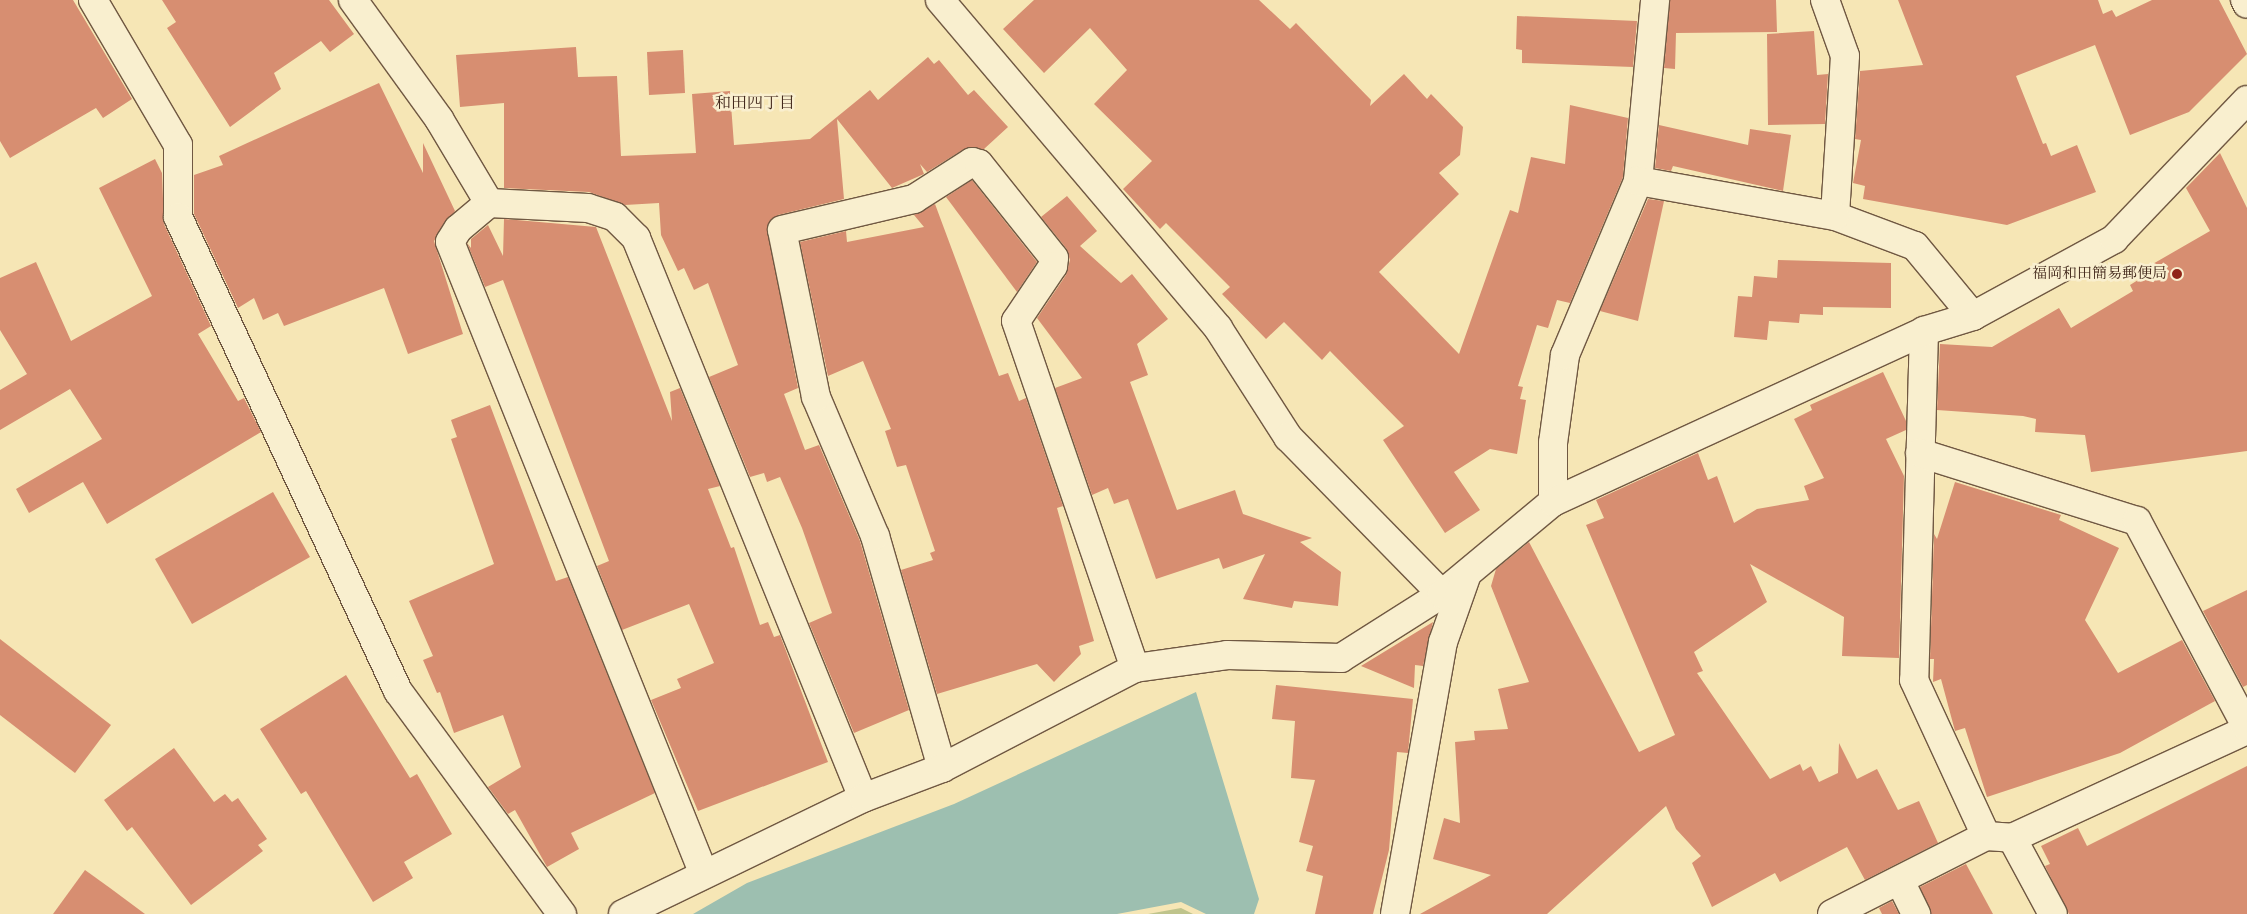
<!DOCTYPE html>
<meta charset="utf-8">
<style>
body{margin:0}
#map{position:relative;width:2247px;height:914px;overflow:hidden;background:#f6e6b5;font-family:"IM FELL Great Primer","Noto Serif JP",serif}
div>[style]{position:absolute}
.green>*{inset:0;background:#bfc48c}
.water>*{inset:0;background:#9dbfb0}
.building>*{inset:0;background:#d78e71}
.roads{filter:drop-shadow(1px 0 #705842) drop-shadow(-1px 0 #705842) drop-shadow(0 1px #705842) drop-shadow(0 -1px #705842)}
.street>*{height:28px;margin:-14px;padding:0 14px;transform-origin:14px;border-radius:14px;background:#f9efcf}
.secondary>*{height:28px;margin:-14px;padding:0 14px;transform-origin:14px;border-radius:14px;background:#f9efcf}
.dots>*{width:14px;height:14px;translate:-50% -50%;box-sizing:border-box;border:2px solid #f9efcf;border-radius:50%}
span{translate:-50% -50%;white-space:nowrap;text-align:center;line-height:1.15;-webkit-text-stroke:5px #f9efcf;paint-order:stroke}
.poi-label{font-size:15px;color:#43291c}
.right{translate:-100% -50%;text-align:right}
.neighbourhood-label{font-size:16px;color:#43291c}
</style>
<div id="map">
<div class="green">
<i style="clip-path:polygon(1181px 908px,1193px 914px,1148px 914px)"></i>
</div>
<div class="water">
<i style="clip-path:polygon(1196px 692px,1259px 899px,1254px 914px,1206px 914px,1181px 902px,1117px 914px,693px 914px,747px 883px,954px 804px)"></i>
</div>
<div class="building">
<i style="clip-path:polygon(0 0,73px 0,132px 99px,103px 118px,96px 108px,10px 158px,0 141px)"></i>
<i style="clip-path:polygon(162px 0,329px 0,354px 34px,330px 52px,321px 41px,274px 73px,281px 89px,230px 127px,167px 28px,176px 22px)"></i>
<i style="clip-path:polygon(1034px 0,1259px 0,1290px 29px,1296px 23px,1371px 100px,1370px 106px,1404px 74px,1427px 99px,1431px 94px,1463px 127px,1460px 155px,1439px 173px,1459px 194px,1379px 272px,1459px 354px,1510px 210px,1518px 213px,1531px 157px,1565px 164px,1570px 105px,1628px 118px,1623px 177px,1570px 303px,1557px 300px,1548px 328px,1537px 325px,1518px 386px,1523px 387px,1520px 399px,1526px 400px,1517px 454px,1490px 449px,1454px 472px,1480px 510px,1445px 533px,1383px 440px,1404px 426px,1330px 351px,1322px 360px,1284px 322px,1266px 339px,1222px 294px,1230px 287px,1166px 223px,1160px 229px,1123px 189px,1152px 161px,1094px 104px,1127px 70px,1090px 28px,1044px 73px,1003px 29px)"></i>
<i style="clip-path:polygon(1670px 0,1776px 0,1777px 32px,1676px 33px,1675px 69px,1664px 68px)"></i>
<i style="clip-path:polygon(1898px 0,2098px 0,2103px 14px,2112px 10px,2116px 17px,2152px 0,2219px 0,2247px 54px,2189px 112px,2130px 135px,2095px 45px,2016px 76px,2043px 144px,2046px 143px,2051px 156px,2077px 145px,2096px 192px,2007px 225px,1863px 199px,1865px 186px,1853px 183px,1861px 140px,1855px 139px,1860px 71px,1923px 65px)"></i>
<i style="clip-path:polygon(1517px 16px,1637px 21px,1633px 67px,1522px 63px,1522px 50px,1516px 49px)"></i>
<i style="clip-path:polygon(1814px 31px,1817px 75px,1828px 74px,1825px 124px,1768px 125px,1767px 34px)"></i>
<i style="clip-path:polygon(576px 47px,578px 77px,617px 76px,621px 156px,696px 153px,692px 94px,730px 91px,734px 145px,810px 139px,870px 90px,878px 100px,928px 57px,934px 64px,939px 60px,968px 95px,974px 90px,1008px 127px,984px 149px,964px 149px,927px 172px,920px 164px,924px 174px,892px 188px,837px 119px,844px 199px,778px 215px,767px 226px,798px 388px,784px 394px,805px 450px,819px 445px,860px 541px,909px 710px,854px 733px,809px 623px,832px 613px,802px 528px,780px 477px,767px 482px,764px 473px,750px 477px,709px 377px,738px 365px,708px 283px,694px 290px,684px 268px,678px 271px,661px 235px,659px 203px,625px 205px,589px 192px,504px 188px,504px 103px,460px 107px,456px 55px)"></i>
<i style="clip-path:polygon(683px 50px,685px 93px,649px 95px,647px 52px)"></i>
<i style="clip-path:polygon(379px 83px,423px 173px,423px 143px,455px 211px,434px 241px,463px 334px,408px 354px,384px 288px,284px 326px,278px 313px,263px 320px,254px 298px,238px 308px,194px 214px,194px 175px,223px 165px,219px 156px)"></i>
<i style="clip-path:polygon(1659px 125px,1748px 145px,1750px 129px,1791px 135px,1783px 191px,1673px 166px,1671px 171px,1655px 168px)"></i>
<i style="clip-path:polygon(2220px 153px,2247px 208px,2247px 451px,2091px 472px,2085px 435px,2035px 432px,2036px 419px,2023px 416px,1937px 410px,1940px 344px,1992px 347px,2059px 308px,2071px 328px,2133px 291px,2130px 285px,2154px 270px,2151px 265px,2210px 231px,2186px 188px)"></i>
<i style="clip-path:polygon(155px 159px,162px 173px,164px 224px,211px 326px,198px 334px,238px 401px,244px 398px,261px 432px,107px 524px,83px 482px,29px 513px,16px 489px,102px 439px,70px 389px,0 430px,0 390px,27px 374px,0 330px,0 278px,36px 262px,71px 341px,152px 296px,99px 188px)"></i>
<i style="clip-path:polygon(972px 180px,1037px 262px,1017px 292px,946px 197px)"></i>
<i style="clip-path:polygon(1067px 196px,1097px 231px,1080px 246px,1121px 283px,1132px 274px,1168px 319px,1137px 344px,1148px 375px,1130px 382px,1177px 510px,1235px 490px,1243px 514px,1312px 538px,1300px 542px,1341px 572px,1338px 606px,1294px 601px,1292px 608px,1243px 599px,1265px 554px,1223px 569px,1219px 558px,1156px 579px,1128px 499px,1114px 504px,1108px 488px,1092px 495px,1055px 388px,1082px 378px,1037px 318px,1066px 275px,1070px 260px,1066px 248px,1041px 217px)"></i>
<i style="clip-path:polygon(1648px 199px,1664px 201px,1638px 321px,1600px 311px)"></i>
<i style="clip-path:polygon(935px 204px,999px 376px,1008px 373px,1019px 401px,1026px 398px,1063px 506px,1057px 508px,1094px 641px,1079px 646px,1081px 654px,1054px 682px,1037px 664px,937px 694px,901px 570px,933px 560px,930px 553px,935px 551px,906px 465px,897px 467px,885px 431px,891px 429px,863px 361px,828px 376px,800px 242px,846px 231px,847px 242px,924px 227px,914px 215px)"></i>
<i style="clip-path:polygon(504px 219px,596px 227px,672px 421px,670px 392px,680px 388px,720px 486px,708px 489px,731px 548px,734px 547px,760px 625px,768px 622px,774px 637px,780px 635px,828px 762px,698px 811px,651px 700px,681px 688px,677px 679px,714px 663px,689px 604px,622px 630px,597px 566px,609px 561px,503px 280px,485px 287px,467px 243px,471px 248px,471px 239px,488px 225px,503px 256px)"></i>
<i style="clip-path:polygon(1778px 260px,1891px 263px,1891px 308px,1823px 307px,1823px 315px,1800px 314px,1799px 323px,1769px 321px,1767px 340px,1734px 337px,1738px 296px,1752px 297px,1754px 276px,1777px 278px)"></i>
<i style="clip-path:polygon(1883px 372px,1906px 421px,1906px 430px,1886px 439px,1904px 476px,1899px 658px,1842px 656px,1844px 617px,1750px 564px,1767px 602px,1694px 652px,1703px 671px,1697px 673px,1770px 779px,1800px 764px,1803px 771px,1811px 766px,1819px 782px,1838px 773px,1839px 743px,1857px 779px,1877px 769px,1898px 810px,1919px 801px,1938px 843px,1865px 880px,1847px 847px,1780px 882px,1775px 873px,1712px 907px,1692px 863px,1701px 856px,1676px 829px,1666px 806px,1547px 914px,1420px 914px,1491px 875px,1433px 859px,1444px 818px,1460px 823px,1455px 742px,1475px 740px,1474px 731px,1508px 729px,1498px 689px,1529px 682px,1491px 586px,1496px 569px,1529px 542px,1639px 752px,1675px 735px,1586px 525px,1604px 518px,1596px 500px,1698px 453px,1708px 480px,1717px 476px,1734px 523px,1757px 509px,1809px 500px,1804px 486px,1824px 478px,1794px 419px,1812px 410px,1810px 405px)"></i>
<i style="clip-path:polygon(490px 405px,556px 581px,568px 577px,655px 793px,571px 833px,579px 849px,547px 867px,515px 810px,508px 814px,488px 787px,521px 767px,503px 715px,454px 733px,440px 692px,437px 693px,423px 660px,433px 656px,409px 601px,494px 564px,451px 439px,457px 437px,451px 420px)"></i>
<i style="clip-path:polygon(1955px 482px,2061px 515px,2059px 520px,2119px 548px,2085px 620px,2118px 673px,2182px 640px,2215px 701px,2120px 753px,1987px 797px,1965px 728px,1955px 731px,1941px 679px,1933px 682px,1934px 659px,1930px 659px,1934px 534px,1937px 539px)"></i>
<i style="clip-path:polygon(273px 492px,310px 557px,192px 624px,155px 559px)"></i>
<i style="clip-path:polygon(2247px 590px,2247px 685px,2243px 687px,2203px 611px)"></i>
<i style="clip-path:polygon(1433px 622px,1423px 666px,1415px 665px,1414px 688px,1361px 666px)"></i>
<i style="clip-path:polygon(0 639px,111px 725px,75px 773px,0 715px)"></i>
<i style="clip-path:polygon(346px 675px,410px 778px,417px 774px,452px 834px,404px 862px,413px 878px,373px 902px,306px 791px,301px 794px,260px 729px)"></i>
<i style="clip-path:polygon(1276px 685px,1413px 699px,1408px 753px,1397px 752px,1389px 850px,1373px 914px,1315px 914px,1323px 876px,1306px 871px,1313px 846px,1299px 842px,1315px 780px,1291px 778px,1295px 721px,1272px 719px)"></i>
<i style="clip-path:polygon(174px 748px,214px 802px,225px 794px,232px 802px,238px 798px,267px 839px,258px 845px,263px 851px,191px 905px,132px 827px,127px 831px,104px 800px)"></i>
<i style="clip-path:polygon(2247px 766px,2247px 914px,2069px 914px,2045px 866px,2050px 864px,2041px 846px,2078px 828px,2087px 846px)"></i>
<i style="clip-path:polygon(1966px 864px,1993px 914px,1931px 914px,1920px 887px)"></i>
<i style="clip-path:polygon(85px 870px,110px 888px,145px 914px,53px 914px)"></i>
<i style="clip-path:polygon(1892px 901px,1899px 914px,1882px 914px,1879px 908px)"></i>
</div>
<div class="roads">
<div class="street">
<i style="left:93px;top:0;width:168px;rotate:59.6deg"></i>
<i style="left:178px;top:145px;width:72px;rotate:90deg"></i>
<i style="left:178px;top:217px;width:523px;rotate:65.1deg"></i>
<i style="left:398px;top:691px;width:277px;rotate:53.7deg"></i>
<i style="left:353px;top:0;width:147px;rotate:54.1deg"></i>
<i style="left:439px;top:119px;width:98px;rotate:59.2deg"></i>
<i style="left:489px;top:203px;width:99px;rotate:2.9deg"></i>
<i style="left:588px;top:208px;width:28px;rotate:18deg"></i>
<i style="left:615px;top:217px;width:30px;rotate:45deg"></i>
<i style="left:636px;top:238px;width:604px;rotate:67.93deg"></i>
<i style="left:940px;top:0;width:430px;rotate:49.7deg"></i>
<i style="left:1218px;top:328px;width:130px;rotate:57.3deg"></i>
<i style="left:1288px;top:437px;width:220px;rotate:45.6deg"></i>
<i style="left:1825px;top:0;width:59px;rotate:70.3deg"></i>
<i style="left:1845px;top:56px;width:160px;rotate:93.6deg"></i>
<i style="left:1835px;top:216px;width:85px;rotate:20.6deg"></i>
<i style="left:1915px;top:246px;width:91px;rotate:50.4deg"></i>
<i style="left:2245px;top:0;width:4px;rotate:63deg"></i>
<i style="left:1638px;top:181px;width:182px;rotate:-84.6deg"></i>
<i style="left:489px;top:203px;width:40px;rotate:140deg"></i>
<i style="left:458px;top:229px;width:15px;rotate:122deg"></i>
<i style="left:450px;top:242px;width:679px;rotate:68.12deg"></i>
<i style="left:1924px;top:331px;width:349px;rotate:91.6deg"></i>
<i style="left:1914px;top:680px;width:172px;rotate:65.2deg"></i>
<i style="left:1986px;top:836px;width:26px;rotate:4deg"></i>
<i style="left:2012px;top:838px;width:259px;rotate:-24.7deg"></i>
<i style="left:1920px;top:453px;width:227px;rotate:17.4deg"></i>
<i style="left:2137px;top:521px;width:234px;rotate:62deg"></i>
<i style="left:1553px;top:502px;width:59px;rotate:-90deg"></i>
<i style="left:1553px;top:443px;width:89px;rotate:-82.2deg"></i>
<i style="left:1565px;top:355px;width:189px;rotate:-67.2deg"></i>
<i style="left:1638px;top:181px;width:200px;rotate:10.1deg"></i>
<i style="left:1227px;top:655px;width:114px;rotate:1.5deg"></i>
<i style="left:1341px;top:658px;width:120px;rotate:-32.4deg"></i>
<i style="left:1442px;top:594px;width:144px;rotate:-39.7deg"></i>
<i style="left:1553px;top:502px;width:409px;rotate:-24.7deg"></i>
<i style="left:1924px;top:331px;width:51px;rotate:-17deg"></i>
<i style="left:1973px;top:316px;width:161px;rotate:-28.6deg"></i>
<i style="left:2114px;top:239px;width:192px;rotate:-46.3deg"></i>
<i style="left:942px;top:768px;width:241px;rotate:-106.1deg"></i>
<i style="left:875px;top:536px;width:151px;rotate:-113deg"></i>
<i style="left:816px;top:397px;width:170px;rotate:-101.5deg"></i>
<i style="left:782px;top:230px;width:136px;rotate:-13.2deg"></i>
<i style="left:914px;top:199px;width:69px;rotate:-32.5deg"></i>
<i style="left:972px;top:162px;width:7px;rotate:16deg"></i>
<i style="left:979px;top:164px;width:120px;rotate:51.4deg"></i>
<i style="left:1054px;top:258px;width:8px;rotate:97deg"></i>
<i style="left:1053px;top:266px;width:66px;rotate:123.9deg"></i>
<i style="left:1016px;top:321px;width:367px;rotate:71.1deg"></i>
<i style="left:2012px;top:838px;width:86px;rotate:61.7deg"></i>
<i style="left:1900px;top:881px;width:37px;rotate:64deg"></i>
<i style="left:1395px;top:914px;width:276px;rotate:-80deg"></i>
<i style="left:1443px;top:642px;width:72px;rotate:-70.6deg"></i>
<i style="left:1832px;top:914px;width:173px;rotate:-26.9deg"></i>
</div>
<div class="secondary">
<i style="left:623px;top:914px;width:267px;rotate:-25.8deg"></i>
<i style="left:863px;top:798px;width:85px;rotate:-20.8deg"></i>
<i style="left:942px;top:768px;width:217px;rotate:-27.4deg"></i>
<i style="left:1135px;top:668px;width:93px;rotate:-8deg"></i>
</div>
</div>
<div class="dots">
<i style="left:2177px;top:274px;background:#8f2418"></i>
</div>
<div class="poi-label">
<span class="right" style="left:2167px;top:274px">福岡和田簡易郵便局</span>
</div>
<div class="neighbourhood-label">
<span style="left:755px;top:103px">和田四丁目</span>
</div>
</div>
